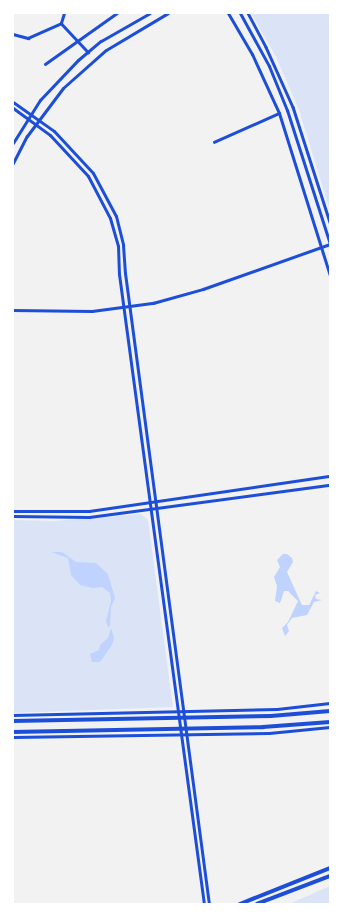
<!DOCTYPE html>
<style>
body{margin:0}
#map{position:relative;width:343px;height:917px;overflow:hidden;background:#f2f2f2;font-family:Roboto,sans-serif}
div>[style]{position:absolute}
.green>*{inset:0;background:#dbe4f7}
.water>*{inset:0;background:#bfd3fe}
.minor>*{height:2.5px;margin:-1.25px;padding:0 1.25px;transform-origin:1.25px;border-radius:1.25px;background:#1d4ed8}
.tertiary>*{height:3px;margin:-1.5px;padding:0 1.5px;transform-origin:1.5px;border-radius:1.5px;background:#1d4ed8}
.secondary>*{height:3.5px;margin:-1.75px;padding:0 1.75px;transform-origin:1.75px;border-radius:1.75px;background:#1d4ed8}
.primary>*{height:3.5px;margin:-1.75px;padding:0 1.75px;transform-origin:1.75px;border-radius:1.75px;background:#1d4ed8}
span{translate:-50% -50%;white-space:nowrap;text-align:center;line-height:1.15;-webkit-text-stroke:4px #fff;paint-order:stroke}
.frame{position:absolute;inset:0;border:14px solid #fff;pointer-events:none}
</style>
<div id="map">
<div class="green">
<i style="clip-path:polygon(251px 13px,330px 13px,330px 211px,299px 110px,276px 57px)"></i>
<i style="clip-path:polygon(141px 514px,148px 520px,173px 707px,13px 713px,13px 520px,54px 521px)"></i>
<i style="clip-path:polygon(330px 886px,330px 904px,289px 904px)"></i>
</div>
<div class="water">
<i style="clip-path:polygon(51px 552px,62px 552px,76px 562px,96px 563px,108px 574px,115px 598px,111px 607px,110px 626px,108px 627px,106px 621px,111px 601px,110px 593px,102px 587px,93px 588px,80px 585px,71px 575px,68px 558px)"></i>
<i style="clip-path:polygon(283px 554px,287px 554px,292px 558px,293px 562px,287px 572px,302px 605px,309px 605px,316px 591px,320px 593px,315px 595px,316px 599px,322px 600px,314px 602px,307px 615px,292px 618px,287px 625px,289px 631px,285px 636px,282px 628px,288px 622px,298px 601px,288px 591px,284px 591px,280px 603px,275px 601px,277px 586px,274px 577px,280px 567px,277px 560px)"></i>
<i style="clip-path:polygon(111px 628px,114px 638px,112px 645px,100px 662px,92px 662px,90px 654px,99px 650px,100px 645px,108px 638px)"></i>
</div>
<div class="minor">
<i style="left:248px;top:13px;width:38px;rotate:62deg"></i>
<i style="left:266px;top:47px;width:66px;rotate:65.8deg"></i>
<i style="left:293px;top:107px;width:121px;rotate:72.2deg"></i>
<i style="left:61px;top:23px;width:40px;rotate:47deg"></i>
<i style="left:13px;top:34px;width:16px;rotate:15deg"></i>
<i style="left:28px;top:38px;width:36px;rotate:-24deg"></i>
<i style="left:61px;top:23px;width:10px;rotate:-73deg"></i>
<i style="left:45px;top:64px;width:88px;rotate:-35.3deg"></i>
<i style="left:214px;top:142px;width:71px;rotate:-24deg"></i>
<i style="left:13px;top:310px;width:79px;rotate:0.7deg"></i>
<i style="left:92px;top:311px;width:62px;rotate:-7.5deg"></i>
<i style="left:153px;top:303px;width:52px;rotate:-15.6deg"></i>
<i style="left:203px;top:289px;width:135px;rotate:-19.5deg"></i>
</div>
<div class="tertiary">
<i style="left:228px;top:13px;width:48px;rotate:59.7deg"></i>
<i style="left:252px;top:54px;width:65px;rotate:65.4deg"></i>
<i style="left:279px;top:113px;width:171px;rotate:72.6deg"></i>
<i style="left:240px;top:13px;width:60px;rotate:61.3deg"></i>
<i style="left:269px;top:66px;width:48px;rotate:67.8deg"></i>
<i style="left:287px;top:110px;width:141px;rotate:72.2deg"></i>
<i style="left:13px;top:102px;width:50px;rotate:35.3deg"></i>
<i style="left:54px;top:131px;width:57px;rotate:47.1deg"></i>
<i style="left:93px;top:173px;width:49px;rotate:61.9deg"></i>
<i style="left:116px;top:216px;width:30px;rotate:76deg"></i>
<i style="left:123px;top:245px;width:28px;rotate:86deg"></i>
<i style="left:125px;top:273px;width:637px;rotate:82.42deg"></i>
<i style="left:13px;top:108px;width:46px;rotate:36.1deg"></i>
<i style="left:50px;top:135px;width:56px;rotate:47.2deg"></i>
<i style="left:88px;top:176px;width:47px;rotate:62.4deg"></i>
<i style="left:110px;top:218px;width:29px;rotate:74deg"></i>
<i style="left:118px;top:246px;width:28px;rotate:88deg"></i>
<i style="left:119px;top:274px;width:636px;rotate:82.32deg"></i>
<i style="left:13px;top:143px;width:51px;rotate:-57.9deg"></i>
<i style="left:40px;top:100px;width:55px;rotate:-46.5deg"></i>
<i style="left:78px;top:60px;width:30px;rotate:-40deg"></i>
<i style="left:101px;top:41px;width:56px;rotate:-29.7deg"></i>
<i style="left:13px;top:163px;width:30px;rotate:-63deg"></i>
<i style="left:27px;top:136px;width:60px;rotate:-53.1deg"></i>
<i style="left:63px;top:88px;width:57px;rotate:-41.5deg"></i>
<i style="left:106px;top:50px;width:72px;rotate:-30.8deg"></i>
<i style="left:13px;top:511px;width:76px"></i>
<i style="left:89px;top:511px;width:244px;rotate:-8.3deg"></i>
<i style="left:13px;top:516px;width:76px;rotate:0.8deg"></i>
<i style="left:89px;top:517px;width:243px;rotate:-7.6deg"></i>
<i style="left:13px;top:715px;width:264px;rotate:-1.3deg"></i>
<i style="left:277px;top:709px;width:53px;rotate:-6.5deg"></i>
<i style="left:13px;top:737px;width:256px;rotate:-0.9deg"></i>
<i style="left:269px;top:733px;width:61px;rotate:-5.6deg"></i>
</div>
<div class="secondary">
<i style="left:240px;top:904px;width:97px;rotate:-21.8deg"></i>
<i style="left:257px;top:904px;width:78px;rotate:-21deg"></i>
</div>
<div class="primary">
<i style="left:13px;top:721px;width:258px;rotate:-1.1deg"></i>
<i style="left:271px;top:716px;width:59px;rotate:-4.8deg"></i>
<i style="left:13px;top:732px;width:250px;rotate:-1.1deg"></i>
<i style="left:263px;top:727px;width:67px;rotate:-4.3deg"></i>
</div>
<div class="frame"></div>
</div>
